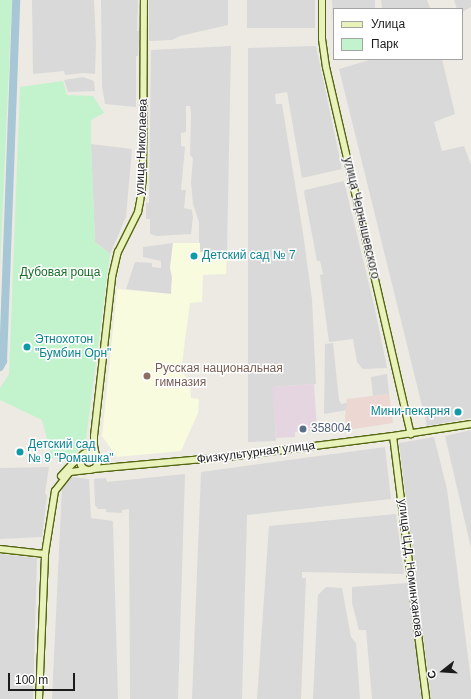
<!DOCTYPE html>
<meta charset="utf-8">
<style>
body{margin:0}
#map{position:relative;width:471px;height:699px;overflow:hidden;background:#eceae3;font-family:Helvetica,sans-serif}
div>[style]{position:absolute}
.residential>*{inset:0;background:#dad9d9}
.commercial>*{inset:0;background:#ecd7d3}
.industrial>*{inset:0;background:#e5d5e0}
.education>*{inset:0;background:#f8fbdd}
.park>*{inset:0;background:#c3f3cd}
.river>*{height:8px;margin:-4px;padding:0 4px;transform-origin:4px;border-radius:4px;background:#a7c6d6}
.roads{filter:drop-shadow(1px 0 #536610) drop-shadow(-1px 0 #536610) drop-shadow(0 1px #536610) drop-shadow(0 -1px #536610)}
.secondary>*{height:6px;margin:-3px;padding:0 3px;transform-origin:3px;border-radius:3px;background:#e9f2bb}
.secondary>.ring{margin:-3px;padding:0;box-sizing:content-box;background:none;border:6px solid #e9f2bb;border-radius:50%}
.dots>*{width:11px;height:11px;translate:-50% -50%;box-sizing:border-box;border:2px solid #fff;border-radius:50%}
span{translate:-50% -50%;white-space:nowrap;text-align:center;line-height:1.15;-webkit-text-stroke:3px #fff;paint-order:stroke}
.street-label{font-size:12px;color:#1c1c1c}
.culture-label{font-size:12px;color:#0d838f}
.left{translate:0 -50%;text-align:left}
.right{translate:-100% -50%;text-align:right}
.park-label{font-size:12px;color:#166e28}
.education-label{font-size:12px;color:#785e54}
.service-label{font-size:12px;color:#4e5e75}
.legend{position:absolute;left:333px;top:8px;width:130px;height:52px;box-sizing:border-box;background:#fff;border:1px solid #a4a4a4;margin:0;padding:5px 7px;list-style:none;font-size:12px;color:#1c1c1c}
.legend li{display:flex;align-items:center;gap:8px;height:20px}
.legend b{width:20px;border:1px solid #a4a4a4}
.north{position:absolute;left:423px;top:651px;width:40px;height:40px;-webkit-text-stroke:3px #fff;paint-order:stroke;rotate:253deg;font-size:11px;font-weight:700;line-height:16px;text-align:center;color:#1c1c1c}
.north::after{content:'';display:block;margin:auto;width:14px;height:18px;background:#1c1c1c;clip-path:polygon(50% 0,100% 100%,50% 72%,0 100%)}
.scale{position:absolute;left:8px;top:673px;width:67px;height:18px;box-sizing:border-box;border:2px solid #1c1c1c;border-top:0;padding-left:5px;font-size:12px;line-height:14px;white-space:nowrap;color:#1c1c1c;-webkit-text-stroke:3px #fff;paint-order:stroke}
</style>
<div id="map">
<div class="residential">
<i style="clip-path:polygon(32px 0,94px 0,96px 44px,95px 74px,84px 73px,65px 75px,64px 71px,33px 74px)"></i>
<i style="clip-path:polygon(101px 0,138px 0,137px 31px,139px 31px,138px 56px,136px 56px,136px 107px,105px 104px,102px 86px)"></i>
<i style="clip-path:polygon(149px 0,228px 0,228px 25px,180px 36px,172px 40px,149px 41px)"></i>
<i style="clip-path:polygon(247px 0,315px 0,315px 28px,247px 28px)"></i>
<i style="clip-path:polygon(332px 0,375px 0,375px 9px,334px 9px,334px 43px)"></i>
<i style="clip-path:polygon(381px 0,427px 0,430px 8px,382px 9px)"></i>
<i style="clip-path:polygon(454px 0,471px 0,471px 7px,462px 12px,462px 9px,457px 9px)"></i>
<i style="clip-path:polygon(231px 46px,227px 252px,199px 252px,199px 222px,193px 204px,191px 182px,193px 158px,190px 155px,191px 114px,190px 106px,186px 106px,186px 132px,181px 133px,181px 146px,185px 147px,181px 190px,186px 190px,184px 208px,192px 210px,193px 217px,191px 234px,157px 236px,150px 234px,150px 219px,146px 219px,146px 203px,149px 203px,151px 50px)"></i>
<i style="clip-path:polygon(316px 46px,342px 169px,302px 178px,287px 92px,275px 94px,276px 104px,282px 104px,303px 233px,312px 299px,316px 384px,273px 387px,276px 441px,248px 442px,248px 48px)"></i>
<i style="clip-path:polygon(373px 59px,442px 59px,455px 114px,434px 122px,442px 151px,464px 146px,471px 165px,471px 418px,427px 426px,339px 69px)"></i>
<i style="clip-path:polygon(83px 77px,94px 81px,95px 91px,68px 92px,64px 80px)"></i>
<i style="clip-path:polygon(91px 144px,132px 149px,126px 217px,110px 254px,95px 242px)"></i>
<i style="clip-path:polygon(344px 181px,374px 305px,387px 368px,363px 369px,357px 362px,353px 339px,329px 342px,320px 275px,323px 274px,320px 261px,317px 261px,304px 192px,305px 190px)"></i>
<i style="clip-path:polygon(173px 243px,170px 268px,172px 277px,171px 294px,126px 289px,135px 262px,152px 263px,152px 267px,161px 268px,161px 261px,143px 257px,143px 247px)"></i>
<i style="clip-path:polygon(333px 343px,339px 400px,341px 404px,347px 403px,347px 410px,324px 414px,325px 344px)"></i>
<i style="clip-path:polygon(387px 374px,389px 394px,373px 396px,371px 377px)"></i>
<i style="clip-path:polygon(471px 430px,471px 548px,445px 436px)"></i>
<i style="clip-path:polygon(434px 437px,447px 489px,471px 681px,471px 699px,431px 699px,399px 443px)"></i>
<i style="clip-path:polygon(385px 447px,391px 499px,247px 515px,242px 699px,192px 699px,201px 472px)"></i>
<i style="clip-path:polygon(49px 467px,45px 493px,47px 496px,42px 537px,0 539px,0 468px)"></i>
<i style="clip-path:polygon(185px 474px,178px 699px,130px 699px,129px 509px,122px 510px,122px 513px,106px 512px,106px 509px,98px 509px,95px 505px,94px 479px,106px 478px,107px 482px)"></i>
<i style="clip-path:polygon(70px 477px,89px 479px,91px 518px,113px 521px,118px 699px,52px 699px,62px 487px)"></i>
<i style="clip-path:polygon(396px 514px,404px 574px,302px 572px,302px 578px,306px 578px,301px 699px,257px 699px,269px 526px)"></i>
<i style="clip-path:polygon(0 554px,37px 558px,33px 699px,0 699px)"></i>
<i style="clip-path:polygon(408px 583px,423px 699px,372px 699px,366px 630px,359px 630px,352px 603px,352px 587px)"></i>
<i style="clip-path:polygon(326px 587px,342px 588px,351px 637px,356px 643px,360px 699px,313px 699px,318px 595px)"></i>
</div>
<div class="commercial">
<i style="clip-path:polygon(389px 394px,393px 423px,347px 430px,345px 418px,347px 399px)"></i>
</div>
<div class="industrial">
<i style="clip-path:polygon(314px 384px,317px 430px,295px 432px,295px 437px,276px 438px,272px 387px)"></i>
</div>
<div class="education">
<i style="clip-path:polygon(173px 243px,200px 243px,200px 252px,227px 252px,226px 274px,203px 275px,202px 302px,190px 303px,181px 371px,190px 381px,191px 398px,199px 399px,198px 413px,181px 451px,117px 457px,102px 436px,117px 289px,171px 294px,172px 277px,170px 268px)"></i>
</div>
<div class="park">
<i style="clip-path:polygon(0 0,12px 0,0 267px)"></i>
<i style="clip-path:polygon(63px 81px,67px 95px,93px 96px,104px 113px,91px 120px,91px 144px,95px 242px,110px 254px,86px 439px,76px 453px,67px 457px,52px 458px,42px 420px,0 400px,0 388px,9px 374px,20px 87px)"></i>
</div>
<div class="river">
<i style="left:0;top:367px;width:7px;rotate:-63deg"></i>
<i style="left:3px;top:361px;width:361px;rotate:-87.9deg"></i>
</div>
<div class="roads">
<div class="secondary">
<i style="left:322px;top:0;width:39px;rotate:90deg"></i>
<i style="left:322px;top:39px;width:28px;rotate:82deg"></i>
<i style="left:326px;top:67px;width:377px;rotate:77deg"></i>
<i style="left:393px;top:436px;width:265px;rotate:82.8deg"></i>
<i class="ring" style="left:80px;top:452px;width:12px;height:12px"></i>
<i style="left:96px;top:456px;width:10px;rotate:-101deg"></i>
<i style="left:94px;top:446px;width:10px;rotate:-90deg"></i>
<i style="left:94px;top:436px;width:160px;rotate:-83.5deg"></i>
<i style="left:112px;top:277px;width:26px;rotate:-77deg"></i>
<i style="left:118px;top:252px;width:45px;rotate:-63.4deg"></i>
<i style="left:138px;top:212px;width:10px;rotate:-79deg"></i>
<i style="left:140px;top:202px;width:25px;rotate:-83deg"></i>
<i style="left:143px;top:177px;width:177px;rotate:-89.7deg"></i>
<i style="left:93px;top:469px;width:144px;rotate:-5.2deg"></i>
<i style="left:236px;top:456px;width:158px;rotate:-7.3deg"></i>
<i style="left:393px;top:436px;width:79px;rotate:-8.7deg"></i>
<i style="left:61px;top:476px;width:19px;rotate:-47deg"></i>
<i style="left:74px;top:462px;width:8px;rotate:-23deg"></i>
<i style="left:0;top:549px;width:45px;rotate:6.3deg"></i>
<i style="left:39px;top:699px;width:145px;rotate:-87.6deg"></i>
<i style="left:45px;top:554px;width:64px;rotate:-81deg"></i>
<i style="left:55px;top:491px;width:24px;rotate:-52deg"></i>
<i style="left:70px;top:472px;width:17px;rotate:-7deg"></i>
</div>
</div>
<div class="dots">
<i style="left:194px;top:256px;background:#0f9aa8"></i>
<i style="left:27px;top:347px;background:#0f9aa8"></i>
<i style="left:147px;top:376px;background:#8d6e63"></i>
<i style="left:458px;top:412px;background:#0f9aa8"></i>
<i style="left:303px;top:429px;background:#5c6f8a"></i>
<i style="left:20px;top:452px;background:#0f9aa8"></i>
</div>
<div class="street-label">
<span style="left:142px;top:147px;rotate:-88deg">улица Николаева</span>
<span style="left:361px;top:218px;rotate:77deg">улица Чернышевского</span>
<span style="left:256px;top:453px;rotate:-7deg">Физкультурная улица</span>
<span style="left:410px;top:568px;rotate:83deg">улица Ц.Д. Номинханова</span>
</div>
<div class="culture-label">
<span class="left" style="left:202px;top:256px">Детский сад № 7</span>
<span class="left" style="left:35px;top:347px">Этнохотон<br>"Бумбин Орн"</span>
<span class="right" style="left:450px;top:412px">Мини-пекарня</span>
<span class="left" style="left:28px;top:452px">Детский сад<br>№ 9 "Ромашка"</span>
</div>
<div class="park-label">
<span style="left:60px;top:273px">Дубовая роща</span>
</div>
<div class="education-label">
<span class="left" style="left:155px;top:376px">Русская национальная<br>гимназия</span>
</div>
<div class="service-label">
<span class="left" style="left:311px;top:429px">358004</span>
</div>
<ul class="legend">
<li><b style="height:5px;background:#e9f2bb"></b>Улица</li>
<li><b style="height:11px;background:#c3f3cd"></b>Парк</li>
</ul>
<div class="north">С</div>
<div class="scale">100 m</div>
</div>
